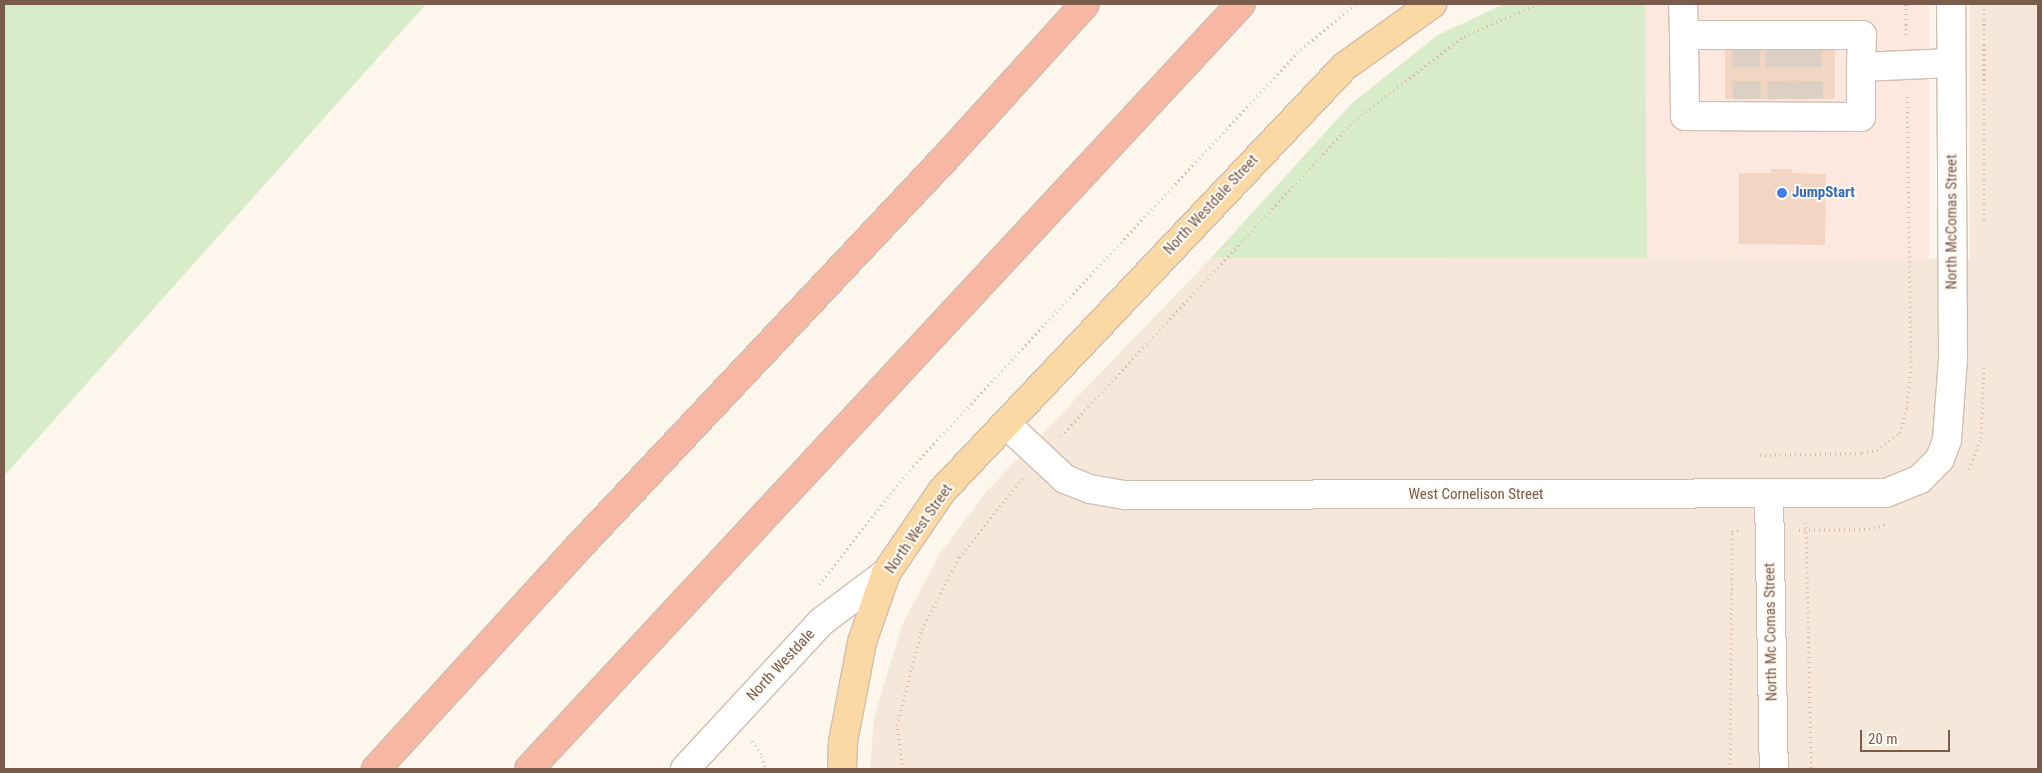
<!DOCTYPE html>
<style>
body{margin:0}
#map{position:relative;width:2042px;height:773px;overflow:hidden;background:#fdf6ec;font-family:"Roboto Condensed",sans-serif}
div>[style]{position:absolute}
.residential>*{inset:0;background:#f5e8da}
.commercial>*{inset:0;background:#fde8e0}
.green>*{inset:0;background:#d8ecc9}
.building>*{inset:0;background:#f3d5c3}
.minor-tunnel>*{height:28px;margin-top:-14px;transform-origin:0;background:repeating-linear-gradient(90deg,#dcd0c4 0 28px,transparent 0 42px)}
.path>*{height:3px;margin-top:-1.5px;transform-origin:0;background:repeating-linear-gradient(90deg,#d9b8a5 0 1px,transparent 0 5px)}
.roads{filter:drop-shadow(1px 0 #d1beb0) drop-shadow(-1px 0 #d1beb0) drop-shadow(0 1px #d1beb0) drop-shadow(0 -1px #d1beb0)}
.minor>*{height:28px;margin:-14px;padding:0 14px;transform-origin:14px;border-radius:14px;background:#fff}
.major>*{height:28px;margin:-14px;padding:0 14px;transform-origin:14px;border-radius:14px;background:#fbd9a5}
.highway>*{height:28px;margin:-14px;padding:0 14px;transform-origin:14px;border-radius:14px;background:#f7b7a3}
.dots>*{width:14px;height:14px;translate:-50% -50%;box-sizing:border-box;border:2px solid #fffaf3;border-radius:50%}
span{translate:-50% -50%;white-space:nowrap;text-align:center;line-height:1.15;-webkit-text-stroke:4px #fffaf3;paint-order:stroke}
.shop-label{font-size:15px;color:#366cbe;font-weight:700}
.left{translate:0 -50%;text-align:left}
.street-label{font-size:15px;color:#7a5c4d}
.frame{position:absolute;inset:0;border:5px solid #7a5c4d;pointer-events:none}
.scale{position:absolute;left:1860px;top:730px;width:90px;height:22px;box-sizing:border-box;border:2px solid #7a5c4d;border-top:0;padding-left:6px;font-size:15px;line-height:18px;white-space:nowrap;color:#7a5c4d;-webkit-text-stroke:4px #fffaf3;paint-order:stroke}
</style>
<div id="map">
<div class="residential">
<i style="clip-path:polygon(1970px 4px,2038px 4px,2038px 769px,870px 769px,874px 718px,902px 625px,939px 555px,988px 490px,1212px 257px,1970px 259px)"></i>
</div>
<div class="commercial">
<i style="clip-path:polygon(1645px 4px,1929px 4px,1929px 259px,1647px 258px)"></i>
</div>
<div class="green">
<i style="clip-path:polygon(4px 4px,426px 4px,4px 476px)"></i>
<i style="clip-path:polygon(1504px 4px,1645px 4px,1647px 258px,1212px 257px,1352px 103px,1438px 35px)"></i>
</div>
<div class="building">
<i style="clip-path:polygon(1725px 39px,1835px 39px,1835px 99px,1725px 99px)"></i>
<i style="clip-path:polygon(1771px 169px,1792px 169px,1792px 173px,1826px 174px,1825px 245px,1739px 244px,1739px 173px,1771px 173px)"></i>
</div>
<div class="minor-tunnel">
<i style="left:1745px;top:39px;width:60px;rotate:88.1deg"></i>
<i style="left:1779px;top:39px;width:60px;rotate:87.1deg"></i>
<i style="left:1808px;top:39px;width:60px;rotate:89deg"></i>
</div>
<div class="path">
<i style="left:1906px;top:4px;width:32px;rotate:90deg"></i>
<i style="left:1984px;top:4px;width:218px;rotate:90deg"></i>
<i style="left:1061px;top:436px;width:430px;rotate:-47.1deg"></i>
<i style="left:1354px;top:121px;width:139px;rotate:-37.7deg"></i>
<i style="left:1464px;top:36px;width:81px;rotate:-23.4deg"></i>
<i style="left:1760px;top:455px;width:102px;rotate:-1.1deg"></i>
<i style="left:1862px;top:453px;width:15px;rotate:-11deg"></i>
<i style="left:1877px;top:450px;width:29px;rotate:-36deg"></i>
<i style="left:1900px;top:433px;width:27px;rotate:-75deg"></i>
<i style="left:1907px;top:407px;width:40px;rotate:-84.3deg"></i>
<i style="left:1911px;top:367px;width:273px;rotate:-90.8deg"></i>
<i style="left:1969px;top:469px;width:33px;rotate:-69deg"></i>
<i style="left:1981px;top:438px;width:72px;rotate:-87.6deg"></i>
<i style="left:1806px;top:522px;width:247px;rotate:88.8deg"></i>
<i style="left:1799px;top:530px;width:70px;rotate:-0.8deg"></i>
<i style="left:1869px;top:529px;width:16px;rotate:-18deg"></i>
<i style="left:819px;top:584px;width:151px;rotate:-51.5deg"></i>
<i style="left:913px;top:466px;width:564px;rotate:-47.08deg"></i>
<i style="left:1297px;top:53px;width:76px;rotate:-40.2deg"></i>
<i style="left:752px;top:741px;width:18px;rotate:56deg"></i>
<i style="left:762px;top:756px;width:13px;rotate:77deg"></i>
<i style="left:903px;top:769px;width:44px;rotate:-97.8deg"></i>
<i style="left:897px;top:725px;width:99px;rotate:-75.4deg"></i>
<i style="left:922px;top:629px;width:81px;rotate:-62.8deg"></i>
<i style="left:959px;top:557px;width:102px;rotate:-51deg"></i>
<i style="left:1730px;top:769px;width:238px;rotate:-89.5deg"></i>
<i style="left:1732px;top:531px;width:8px;rotate:-7deg"></i>
</div>
<div class="roads">
<div class="minor">
<i style="left:1683px;top:4px;width:31px;rotate:88deg"></i>
<i style="left:1684px;top:35px;width:178px"></i>
<i style="left:1862px;top:35px;width:32px;rotate:92deg"></i>
<i style="left:1861px;top:67px;width:90px;rotate:-2.5deg"></i>
<i style="left:1684px;top:35px;width:81px;rotate:89.3deg"></i>
<i style="left:1685px;top:116px;width:176px;rotate:0.3deg"></i>
<i style="left:1861px;top:117px;width:50px;rotate:-90deg"></i>
<i style="left:1006px;top:424px;width:81px;rotate:43deg"></i>
<i style="left:1065px;top:479px;width:27px;rotate:22deg"></i>
<i style="left:1090px;top:489px;width:36px;rotate:10deg"></i>
<i style="left:1125px;top:495px;width:761px;rotate:-0.15deg"></i>
<i style="left:1886px;top:493px;width:37px;rotate:-22deg"></i>
<i style="left:1920px;top:479px;width:28px;rotate:-45deg"></i>
<i style="left:1940px;top:459px;width:20px;rotate:-70deg"></i>
<i style="left:1947px;top:440px;width:82px;rotate:-85.8deg"></i>
<i style="left:1953px;top:358px;width:354px;rotate:-90.3deg"></i>
<i style="left:1769px;top:494px;width:275px;rotate:89deg"></i>
<i style="left:685px;top:769px;width:200px;rotate:-47.2deg"></i>
<i style="left:821px;top:622px;width:81px;rotate:-37deg"></i>
</div>
<div class="major">
<i style="left:842px;top:769px;width:27px;rotate:-88deg"></i>
<i style="left:843px;top:742px;width:102px;rotate:-79.2deg"></i>
<i style="left:862px;top:642px;width:73px;rotate:-70.8deg"></i>
<i style="left:886px;top:573px;width:99px;rotate:-55.7deg"></i>
<i style="left:942px;top:491px;width:586px;rotate:-46.52deg"></i>
<i style="left:1345px;top:66px;width:107px;rotate:-35.5deg"></i>
</div>
<div class="highway">
<i style="left:376px;top:769px;width:294px;rotate:-47.6deg"></i>
<i style="left:574px;top:552px;width:547px;rotate:-46.7deg"></i>
<i style="left:949px;top:154px;width:202px;rotate:-47.8deg"></i>
<i style="left:529px;top:769px;width:1045px;rotate:-47.06deg"></i>
</div>
</div>
<div class="dots">
<i style="left:1782px;top:193px;background:#3f7fe0"></i>
</div>
<div class="shop-label">
<span class="left" style="left:1792px;top:193px">JumpStart</span>
</div>
<div class="street-label">
<span style="left:1211px;top:205px;rotate:-47deg">North Westdale Street</span>
<span style="left:1952px;top:222px;rotate:-90deg">North McComas Street</span>
<span style="left:1476px;top:495px">West Cornelison Street</span>
<span style="left:919px;top:529px;rotate:-55deg">North West Street</span>
<span style="left:1771px;top:632px;rotate:-91deg">North Mc Comas Street</span>
<span style="left:781px;top:665px;rotate:-47deg">North Westdale</span>
</div>
<div class="frame"></div>
<div class="scale">20 m</div>
</div>
